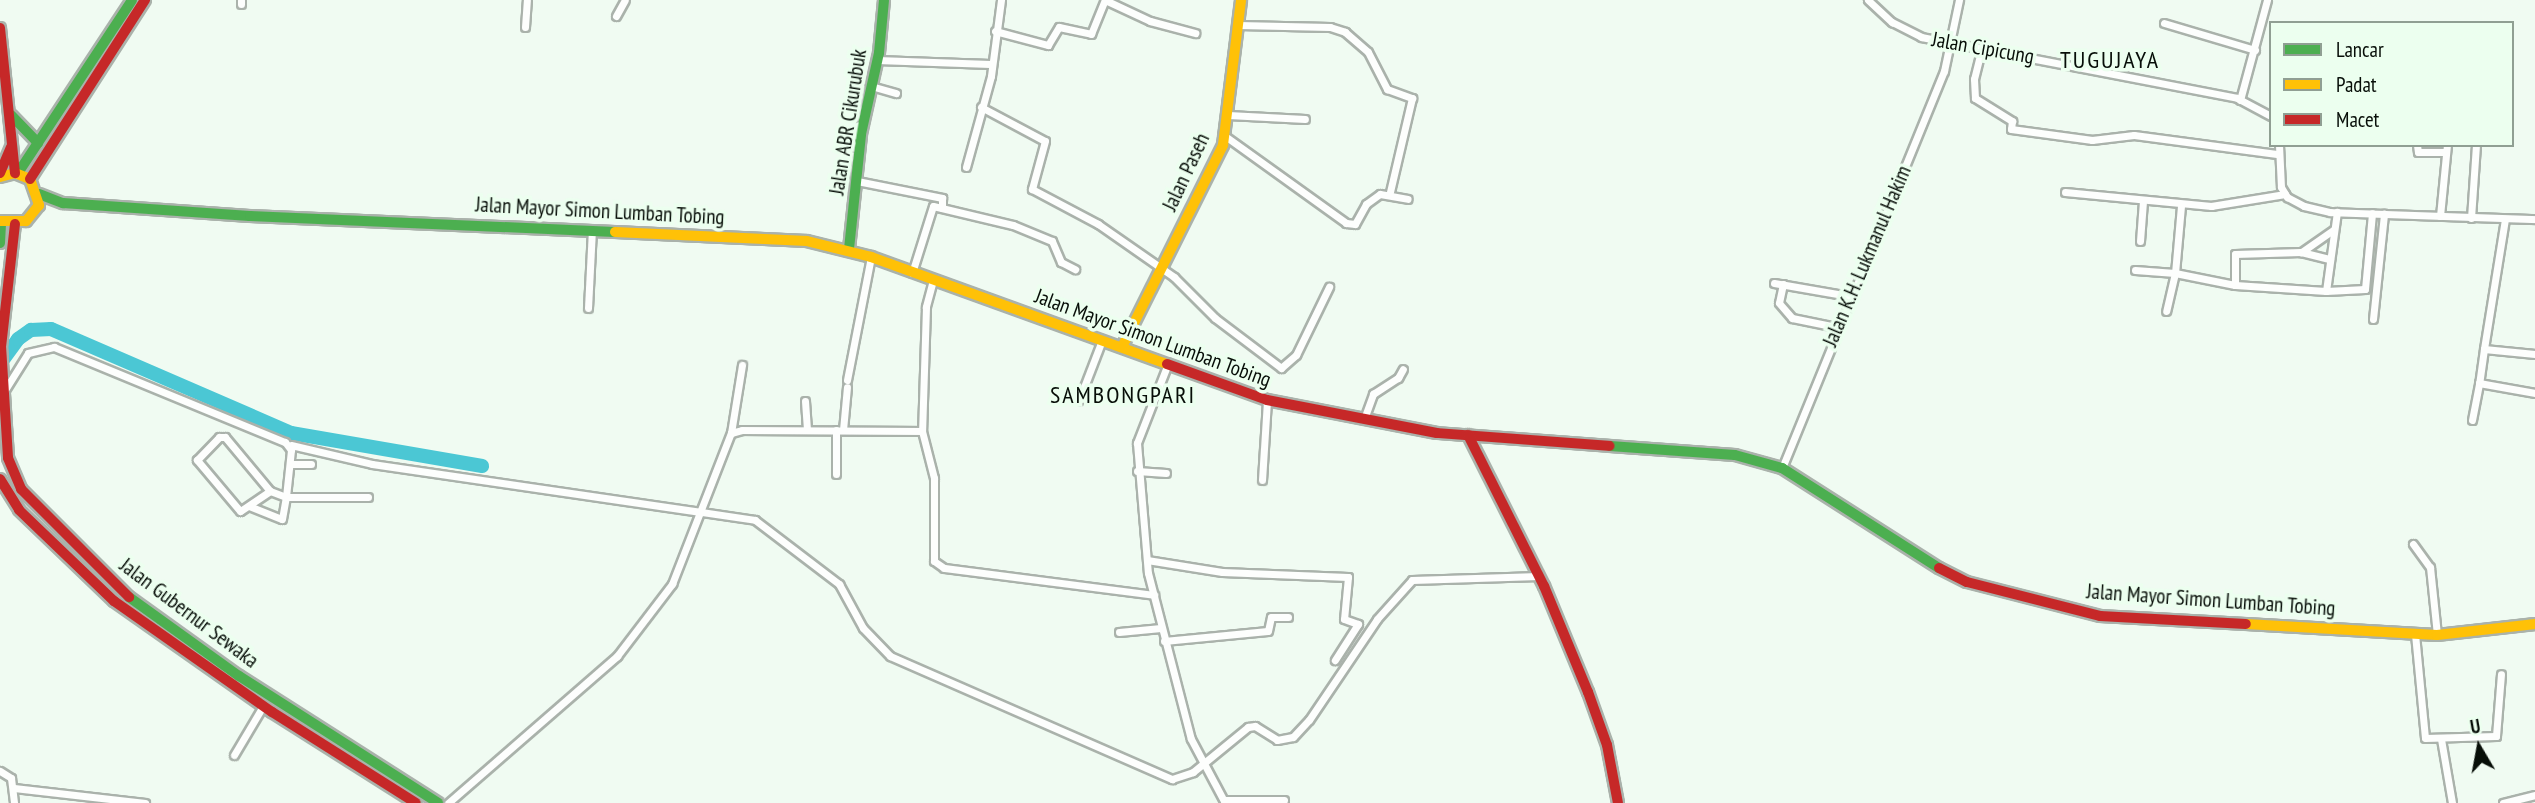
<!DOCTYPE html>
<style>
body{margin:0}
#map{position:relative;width:2535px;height:803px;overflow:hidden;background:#f0fbf2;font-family:"PT Sans Narrow",sans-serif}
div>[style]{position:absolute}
.river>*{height:14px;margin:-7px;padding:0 7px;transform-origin:7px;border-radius:7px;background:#4bc7d4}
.roads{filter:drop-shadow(2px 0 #aab2ab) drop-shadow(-2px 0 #aab2ab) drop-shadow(0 2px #aab2ab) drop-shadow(0 -2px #aab2ab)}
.street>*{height:7px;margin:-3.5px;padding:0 3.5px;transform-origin:3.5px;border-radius:3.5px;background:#fdfefd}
.fast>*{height:10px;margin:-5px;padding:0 5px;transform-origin:5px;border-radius:5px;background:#4caf50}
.slow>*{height:10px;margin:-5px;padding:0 5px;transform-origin:5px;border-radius:5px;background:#ffc107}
.jam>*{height:10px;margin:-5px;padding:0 5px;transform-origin:5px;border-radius:5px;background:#c62828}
span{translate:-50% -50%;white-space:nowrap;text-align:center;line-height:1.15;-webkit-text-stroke:7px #ecffef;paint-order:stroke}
.street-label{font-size:21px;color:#070e08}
.quarter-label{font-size:24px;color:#070e08;letter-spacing:2px}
.legend{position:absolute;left:2269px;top:21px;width:245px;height:126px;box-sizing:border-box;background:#ecffef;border:2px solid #909f93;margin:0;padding:9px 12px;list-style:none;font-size:21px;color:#070e08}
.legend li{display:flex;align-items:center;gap:14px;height:35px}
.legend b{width:35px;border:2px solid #909f93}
.north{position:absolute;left:2444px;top:712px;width:70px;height:70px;-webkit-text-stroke:5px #ecffef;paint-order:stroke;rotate:350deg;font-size:19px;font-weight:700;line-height:28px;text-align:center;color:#070e08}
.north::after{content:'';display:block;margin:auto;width:24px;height:32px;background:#070e08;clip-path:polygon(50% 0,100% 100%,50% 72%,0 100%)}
</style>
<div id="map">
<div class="river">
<i style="left:0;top:364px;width:31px;rotate:-54deg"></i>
<i style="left:18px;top:339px;width:16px;rotate:-35deg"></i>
<i style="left:31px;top:330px;width:20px;rotate:-3deg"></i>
<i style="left:51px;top:329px;width:262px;rotate:23.4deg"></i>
<i style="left:291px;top:433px;width:194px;rotate:9.8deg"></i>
</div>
<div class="roads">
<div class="street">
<i style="left:241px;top:0;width:4px;rotate:90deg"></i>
<i style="left:1105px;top:0;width:50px;rotate:25deg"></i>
<i style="left:1150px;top:21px;width:47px;rotate:14.9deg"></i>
<i style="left:1868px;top:0;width:33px;rotate:43deg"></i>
<i style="left:1892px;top:22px;width:33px;rotate:27deg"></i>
<i style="left:1921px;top:37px;width:322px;rotate:10.9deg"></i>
<i style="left:2237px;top:98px;width:38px;rotate:28deg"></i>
<i style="left:616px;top:16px;width:18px;rotate:-61deg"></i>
<i style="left:2164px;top:23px;width:95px;rotate:16.5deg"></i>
<i style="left:1238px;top:25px;width:92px;rotate:1.2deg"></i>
<i style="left:1330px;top:27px;width:16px;rotate:18deg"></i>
<i style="left:1345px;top:32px;width:30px;rotate:41deg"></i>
<i style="left:1368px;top:52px;width:42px;rotate:62.8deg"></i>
<i style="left:1387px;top:89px;width:27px;rotate:20deg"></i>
<i style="left:1412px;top:98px;width:97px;rotate:103.2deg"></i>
<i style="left:525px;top:27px;width:27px;rotate:-86deg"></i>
<i style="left:995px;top:31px;width:55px;rotate:14.8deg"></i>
<i style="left:1048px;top:45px;width:21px;rotate:-59deg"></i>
<i style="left:1059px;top:27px;width:33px;rotate:12deg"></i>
<i style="left:1091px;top:34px;width:37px;rotate:-68deg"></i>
<i style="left:1982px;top:47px;width:33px;rotate:104deg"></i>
<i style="left:1974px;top:79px;width:19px;rotate:87deg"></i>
<i style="left:1975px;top:98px;width:44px;rotate:31.9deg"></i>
<i style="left:2012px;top:121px;width:8px;rotate:97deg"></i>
<i style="left:2011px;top:129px;width:82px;rotate:7.7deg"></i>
<i style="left:2092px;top:140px;width:42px;rotate:-6.8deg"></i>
<i style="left:2134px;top:135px;width:144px;rotate:7.6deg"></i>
<i style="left:877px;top:60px;width:113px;rotate:2deg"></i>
<i style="left:871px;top:86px;width:26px;rotate:16deg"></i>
<i style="left:2240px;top:100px;width:104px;rotate:-74.9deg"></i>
<i style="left:981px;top:107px;width:72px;rotate:28deg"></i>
<i style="left:1045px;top:141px;width:50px;rotate:105.2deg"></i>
<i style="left:1032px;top:189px;width:75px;rotate:27.9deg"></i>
<i style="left:1098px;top:224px;width:93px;rotate:34.9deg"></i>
<i style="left:1174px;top:277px;width:58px;rotate:45deg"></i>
<i style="left:1215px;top:318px;width:83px;rotate:37.1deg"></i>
<i style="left:1281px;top:368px;width:20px;rotate:-41deg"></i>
<i style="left:1296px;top:355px;width:76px;rotate:-64.1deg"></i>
<i style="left:1228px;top:115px;width:77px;rotate:3deg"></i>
<i style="left:1225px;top:136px;width:149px;rotate:35.7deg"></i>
<i style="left:1346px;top:223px;width:9px;rotate:6deg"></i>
<i style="left:1355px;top:224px;width:23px;rotate:-61deg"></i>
<i style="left:1366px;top:204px;width:17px;rotate:-36deg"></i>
<i style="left:1380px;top:194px;width:28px;rotate:10deg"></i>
<i style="left:2279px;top:145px;width:42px;rotate:87.3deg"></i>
<i style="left:2281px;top:187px;width:12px;rotate:59deg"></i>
<i style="left:2287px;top:197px;width:19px;rotate:28deg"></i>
<i style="left:2304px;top:206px;width:27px;rotate:13deg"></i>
<i style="left:2330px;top:212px;width:205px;rotate:2deg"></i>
<i style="left:2417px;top:145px;width:7px;rotate:82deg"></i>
<i style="left:2418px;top:152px;width:28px"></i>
<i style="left:966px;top:167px;width:94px;rotate:-74.6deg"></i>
<i style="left:991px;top:76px;width:77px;rotate:-82.5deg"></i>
<i style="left:857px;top:181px;width:87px;rotate:11.3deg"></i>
<i style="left:942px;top:198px;width:10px;rotate:90deg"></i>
<i style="left:2065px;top:192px;width:147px;rotate:5.5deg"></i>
<i style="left:2211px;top:206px;width:75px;rotate:-9.2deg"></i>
<i style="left:2181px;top:206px;width:67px;rotate:95.1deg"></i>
<i style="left:2175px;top:273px;width:61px;rotate:11.3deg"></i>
<i style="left:2440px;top:216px;width:71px;rotate:-84.4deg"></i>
<i style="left:2471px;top:218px;width:73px;rotate:-86.1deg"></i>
<i style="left:2505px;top:219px;width:132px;rotate:99.2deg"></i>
<i style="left:2484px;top:349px;width:51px;rotate:5.6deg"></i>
<i style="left:2333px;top:230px;width:39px;rotate:145deg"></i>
<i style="left:2301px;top:252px;width:66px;rotate:178.3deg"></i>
<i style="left:2235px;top:254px;width:31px;rotate:90deg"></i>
<i style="left:2235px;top:285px;width:91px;rotate:3.8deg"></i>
<i style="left:2326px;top:291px;width:80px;rotate:-82.1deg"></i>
<i style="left:2140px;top:241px;width:40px;rotate:-85.7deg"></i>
<i style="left:2301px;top:252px;width:30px;rotate:14deg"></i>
<i style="left:2135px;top:270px;width:40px;rotate:4.3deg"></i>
<i style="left:2175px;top:273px;width:39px;rotate:103deg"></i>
<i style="left:912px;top:273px;width:70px;rotate:-72.6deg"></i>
<i style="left:933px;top:206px;width:82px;rotate:13.4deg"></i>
<i style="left:1013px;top:225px;width:42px;rotate:22.3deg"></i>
<i style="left:1052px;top:241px;width:23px;rotate:67deg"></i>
<i style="left:1061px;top:262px;width:16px;rotate:27deg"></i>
<i style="left:933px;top:280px;width:28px;rotate:105deg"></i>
<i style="left:926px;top:307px;width:124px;rotate:91.8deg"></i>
<i style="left:922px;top:431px;width:49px;rotate:75.7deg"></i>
<i style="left:934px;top:478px;width:83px;rotate:90deg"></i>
<i style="left:934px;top:561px;width:12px;rotate:35deg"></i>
<i style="left:944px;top:568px;width:212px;rotate:7.3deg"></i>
<i style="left:1774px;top:283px;width:76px;rotate:9.8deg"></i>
<i style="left:1783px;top:284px;width:19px;rotate:102deg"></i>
<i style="left:1779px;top:303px;width:20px;rotate:49deg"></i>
<i style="left:1792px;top:318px;width:45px;rotate:11.6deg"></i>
<i style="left:2326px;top:291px;width:39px;rotate:-3deg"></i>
<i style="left:2365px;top:289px;width:76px;rotate:-84.7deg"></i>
<i style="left:588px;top:308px;width:78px;rotate:-87.1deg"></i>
<i style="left:2373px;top:319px;width:106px;rotate:-84deg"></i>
<i style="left:2484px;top:349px;width:34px;rotate:98deg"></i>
<i style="left:2479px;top:383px;width:57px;rotate:10.1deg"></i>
<i style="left:1167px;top:366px;width:83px;rotate:111.3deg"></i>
<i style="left:1137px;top:443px;width:130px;rotate:85.2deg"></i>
<i style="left:1148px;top:573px;width:171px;rotate:75.5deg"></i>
<i style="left:1191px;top:739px;width:72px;rotate:62deg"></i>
<i style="left:847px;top:380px;width:125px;rotate:-79deg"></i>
<i style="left:3px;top:393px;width:47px;rotate:-58deg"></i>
<i style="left:28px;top:353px;width:27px;rotate:-13deg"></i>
<i style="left:54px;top:347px;width:250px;rotate:22.4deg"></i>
<i style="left:285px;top:442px;width:10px;rotate:53deg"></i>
<i style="left:291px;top:450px;width:47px;rotate:96.1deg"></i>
<i style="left:286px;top:497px;width:82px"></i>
<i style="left:1079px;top:400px;width:64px;rotate:-69deg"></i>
<i style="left:805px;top:401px;width:28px;rotate:86deg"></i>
<i style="left:1364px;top:419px;width:27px;rotate:-70deg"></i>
<i style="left:1373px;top:394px;width:30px;rotate:-33deg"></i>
<i style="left:1398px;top:378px;width:10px;rotate:-61deg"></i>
<i style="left:2472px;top:420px;width:38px;rotate:-79deg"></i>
<i style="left:843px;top:430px;width:43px;rotate:-84.7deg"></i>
<i style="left:731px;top:433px;width:69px;rotate:-80.8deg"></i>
<i style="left:291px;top:445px;width:83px;rotate:13.2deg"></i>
<i style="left:372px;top:464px;width:387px;rotate:8.3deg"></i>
<i style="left:755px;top:520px;width:106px;rotate:37.3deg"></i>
<i style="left:839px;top:584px;width:50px;rotate:61.4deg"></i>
<i style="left:863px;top:628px;width:39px;rotate:46deg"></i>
<i style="left:890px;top:656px;width:308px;rotate:23.6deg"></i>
<i style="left:1172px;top:779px;width:22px;rotate:-18deg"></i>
<i style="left:1193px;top:772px;width:71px;rotate:-39.3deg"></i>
<i style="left:1248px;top:727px;width:7px;rotate:-8deg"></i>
<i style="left:1255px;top:726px;width:26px;rotate:32deg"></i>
<i style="left:1277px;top:740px;width:16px;rotate:-11deg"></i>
<i style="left:1293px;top:737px;width:23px;rotate:-47deg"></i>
<i style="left:1309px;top:720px;width:122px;rotate:-56deg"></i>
<i style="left:1377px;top:619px;width:52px;rotate:-48.1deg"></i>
<i style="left:1412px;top:580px;width:127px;rotate:-1.8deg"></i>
<i style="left:290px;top:464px;width:21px"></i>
<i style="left:1782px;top:468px;width:429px;rotate:-67.8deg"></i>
<i style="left:1944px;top:71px;width:73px;rotate:-78.1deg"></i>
<i style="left:1137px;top:471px;width:29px;rotate:4deg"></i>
<i style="left:836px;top:474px;width:44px;rotate:-90deg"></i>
<i style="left:1262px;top:480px;width:80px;rotate:-86.4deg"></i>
<i style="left:249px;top:506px;width:35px;rotate:22deg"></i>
<i style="left:282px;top:519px;width:22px;rotate:-80deg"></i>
<i style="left:286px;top:497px;width:17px;rotate:-159deg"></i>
<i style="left:270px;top:491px;width:36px;rotate:146deg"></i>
<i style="left:240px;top:511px;width:67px;rotate:-130.1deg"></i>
<i style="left:197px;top:460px;width:32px;rotate:-46deg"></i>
<i style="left:219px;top:437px;width:6px"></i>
<i style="left:225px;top:437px;width:70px;rotate:50.2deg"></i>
<i style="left:2413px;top:544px;width:29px;rotate:54deg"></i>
<i style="left:2430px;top:567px;width:68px;rotate:84.1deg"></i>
<i style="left:1147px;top:560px;width:76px;rotate:9.1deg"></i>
<i style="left:1222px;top:572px;width:126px;rotate:2.3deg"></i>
<i style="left:1348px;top:577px;width:42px;rotate:95.4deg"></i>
<i style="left:1344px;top:619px;width:15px;rotate:20deg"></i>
<i style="left:1358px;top:624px;width:43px;rotate:122.6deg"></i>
<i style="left:1119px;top:632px;width:42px;rotate:-5.4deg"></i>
<i style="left:2415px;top:634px;width:104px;rotate:84.5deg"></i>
<i style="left:2425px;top:738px;width:71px;rotate:-1.6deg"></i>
<i style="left:2496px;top:736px;width:62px;rotate:-85.4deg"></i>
<i style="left:1164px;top:641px;width:104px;rotate:-5.5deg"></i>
<i style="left:1268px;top:631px;width:14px;rotate:-78deg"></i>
<i style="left:1271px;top:617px;width:17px"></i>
<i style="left:2441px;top:739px;width:65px;rotate:80.2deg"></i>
<i style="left:234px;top:755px;width:57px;rotate:-59.4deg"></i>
<i style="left:0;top:771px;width:13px;rotate:32deg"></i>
<i style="left:11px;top:778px;width:25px;rotate:83deg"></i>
<i style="left:14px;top:788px;width:132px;rotate:6.5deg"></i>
<i style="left:1224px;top:800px;width:60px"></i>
<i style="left:448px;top:803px;width:224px;rotate:-41deg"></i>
<i style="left:617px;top:656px;width:91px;rotate:-52.6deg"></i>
<i style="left:672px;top:584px;width:162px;rotate:-68.7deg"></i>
<i style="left:731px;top:433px;width:11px;rotate:-15deg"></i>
<i style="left:742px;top:430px;width:180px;rotate:0.3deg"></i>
<i style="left:2503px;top:803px;width:33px;rotate:-14deg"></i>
</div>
<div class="fast">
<i style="left:11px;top:115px;width:39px;rotate:46deg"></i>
<i style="left:18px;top:173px;width:207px;rotate:-56.6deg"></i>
<i style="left:39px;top:194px;width:26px;rotate:21deg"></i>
<i style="left:63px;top:203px;width:187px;rotate:4deg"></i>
<i style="left:250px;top:216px;width:365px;rotate:2.5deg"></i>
<i style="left:0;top:243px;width:21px;rotate:-87deg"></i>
<i style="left:849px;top:249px;width:116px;rotate:-84deg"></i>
<i style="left:861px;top:134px;width:83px;rotate:-77.5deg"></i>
<i style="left:879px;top:53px;width:53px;rotate:-84.6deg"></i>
<i style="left:1610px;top:446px;width:125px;rotate:4.1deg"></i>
<i style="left:1735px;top:455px;width:49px;rotate:15.5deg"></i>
<i style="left:1782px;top:468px;width:186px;rotate:32.5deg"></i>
<i style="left:129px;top:597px;width:135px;rotate:35.7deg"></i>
<i style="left:239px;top:676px;width:236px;rotate:32.5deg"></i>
</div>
<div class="slow">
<i style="left:0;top:177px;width:16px;rotate:-15deg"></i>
<i style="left:15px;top:173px;width:16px;rotate:22deg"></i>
<i style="left:30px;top:179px;width:28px;rotate:71deg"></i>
<i style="left:39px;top:205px;width:21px;rotate:129deg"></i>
<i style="left:26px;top:221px;width:26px;rotate:180deg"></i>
<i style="left:615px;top:232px;width:192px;rotate:2.7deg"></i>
<i style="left:807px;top:241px;width:66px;rotate:14deg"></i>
<i style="left:871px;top:257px;width:315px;rotate:19.9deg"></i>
<i style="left:1122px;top:347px;width:226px;rotate:-63.4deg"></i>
<i style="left:1223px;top:145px;width:146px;rotate:-82.9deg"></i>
<i style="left:2246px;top:624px;width:191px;rotate:3.3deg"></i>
<i style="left:2437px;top:635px;width:99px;rotate:-6.4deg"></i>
</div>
<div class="jam">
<i style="left:0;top:28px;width:146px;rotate:84.1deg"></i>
<i style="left:0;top:173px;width:28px;rotate:-67deg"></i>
<i style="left:30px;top:179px;width:213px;rotate:-57.3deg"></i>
<i style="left:15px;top:224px;width:123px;rotate:96.5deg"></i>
<i style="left:1px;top:346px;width:112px;rotate:86.4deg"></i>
<i style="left:8px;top:458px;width:34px;rotate:67deg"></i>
<i style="left:21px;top:489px;width:153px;rotate:45deg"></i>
<i style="left:1167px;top:364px;width:106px;rotate:19.8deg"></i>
<i style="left:1267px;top:400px;width:173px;rotate:11deg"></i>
<i style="left:1437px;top:433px;width:173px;rotate:4.3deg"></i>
<i style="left:1468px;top:435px;width:169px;rotate:63.3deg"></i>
<i style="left:1544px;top:586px;width:115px;rotate:67.5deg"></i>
<i style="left:1588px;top:692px;width:56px;rotate:70.3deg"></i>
<i style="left:1607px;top:745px;width:59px;rotate:79.3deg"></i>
<i style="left:0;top:479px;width:36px;rotate:58deg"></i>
<i style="left:19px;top:510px;width:132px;rotate:43.8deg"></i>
<i style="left:114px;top:601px;width:193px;rotate:35.1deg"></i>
<i style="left:272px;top:712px;width:170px;rotate:32.3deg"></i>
<i style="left:1939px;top:568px;width:31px;rotate:27deg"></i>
<i style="left:1967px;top:582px;width:137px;rotate:14.3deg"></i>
<i style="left:2100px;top:616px;width:146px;rotate:3.1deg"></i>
</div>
</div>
<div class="street-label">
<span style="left:1983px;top:48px;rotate:10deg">Jalan Cipicung</span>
<span style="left:848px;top:122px;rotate:-81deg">Jalan ABR Cikurubuk</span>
<span style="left:1186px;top:172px;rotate:-65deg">Jalan Paseh</span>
<span style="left:600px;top:211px;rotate:3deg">Jalan Mayor Simon Lumban Tobing</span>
<span style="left:1867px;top:256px;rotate:-67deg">Jalan K.H. Lukmanul Hakim</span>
<span style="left:1153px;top:338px;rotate:20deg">Jalan Mayor Simon Lumban Tobing</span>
<span style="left:2211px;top:600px;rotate:4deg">Jalan Mayor Simon Lumban Tobing</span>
<span style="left:189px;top:613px;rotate:37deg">Jalan Gubernur Sewaka</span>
</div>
<div class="quarter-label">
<span style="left:2110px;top:60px">TUGUJAYA</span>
<span style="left:1123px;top:395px">SAMBONGPARI</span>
</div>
<ul class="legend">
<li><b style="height:9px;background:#4caf50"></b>Lancar</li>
<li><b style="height:9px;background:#ffc107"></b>Padat</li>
<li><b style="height:9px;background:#c62828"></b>Macet</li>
</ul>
<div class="north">U</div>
</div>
